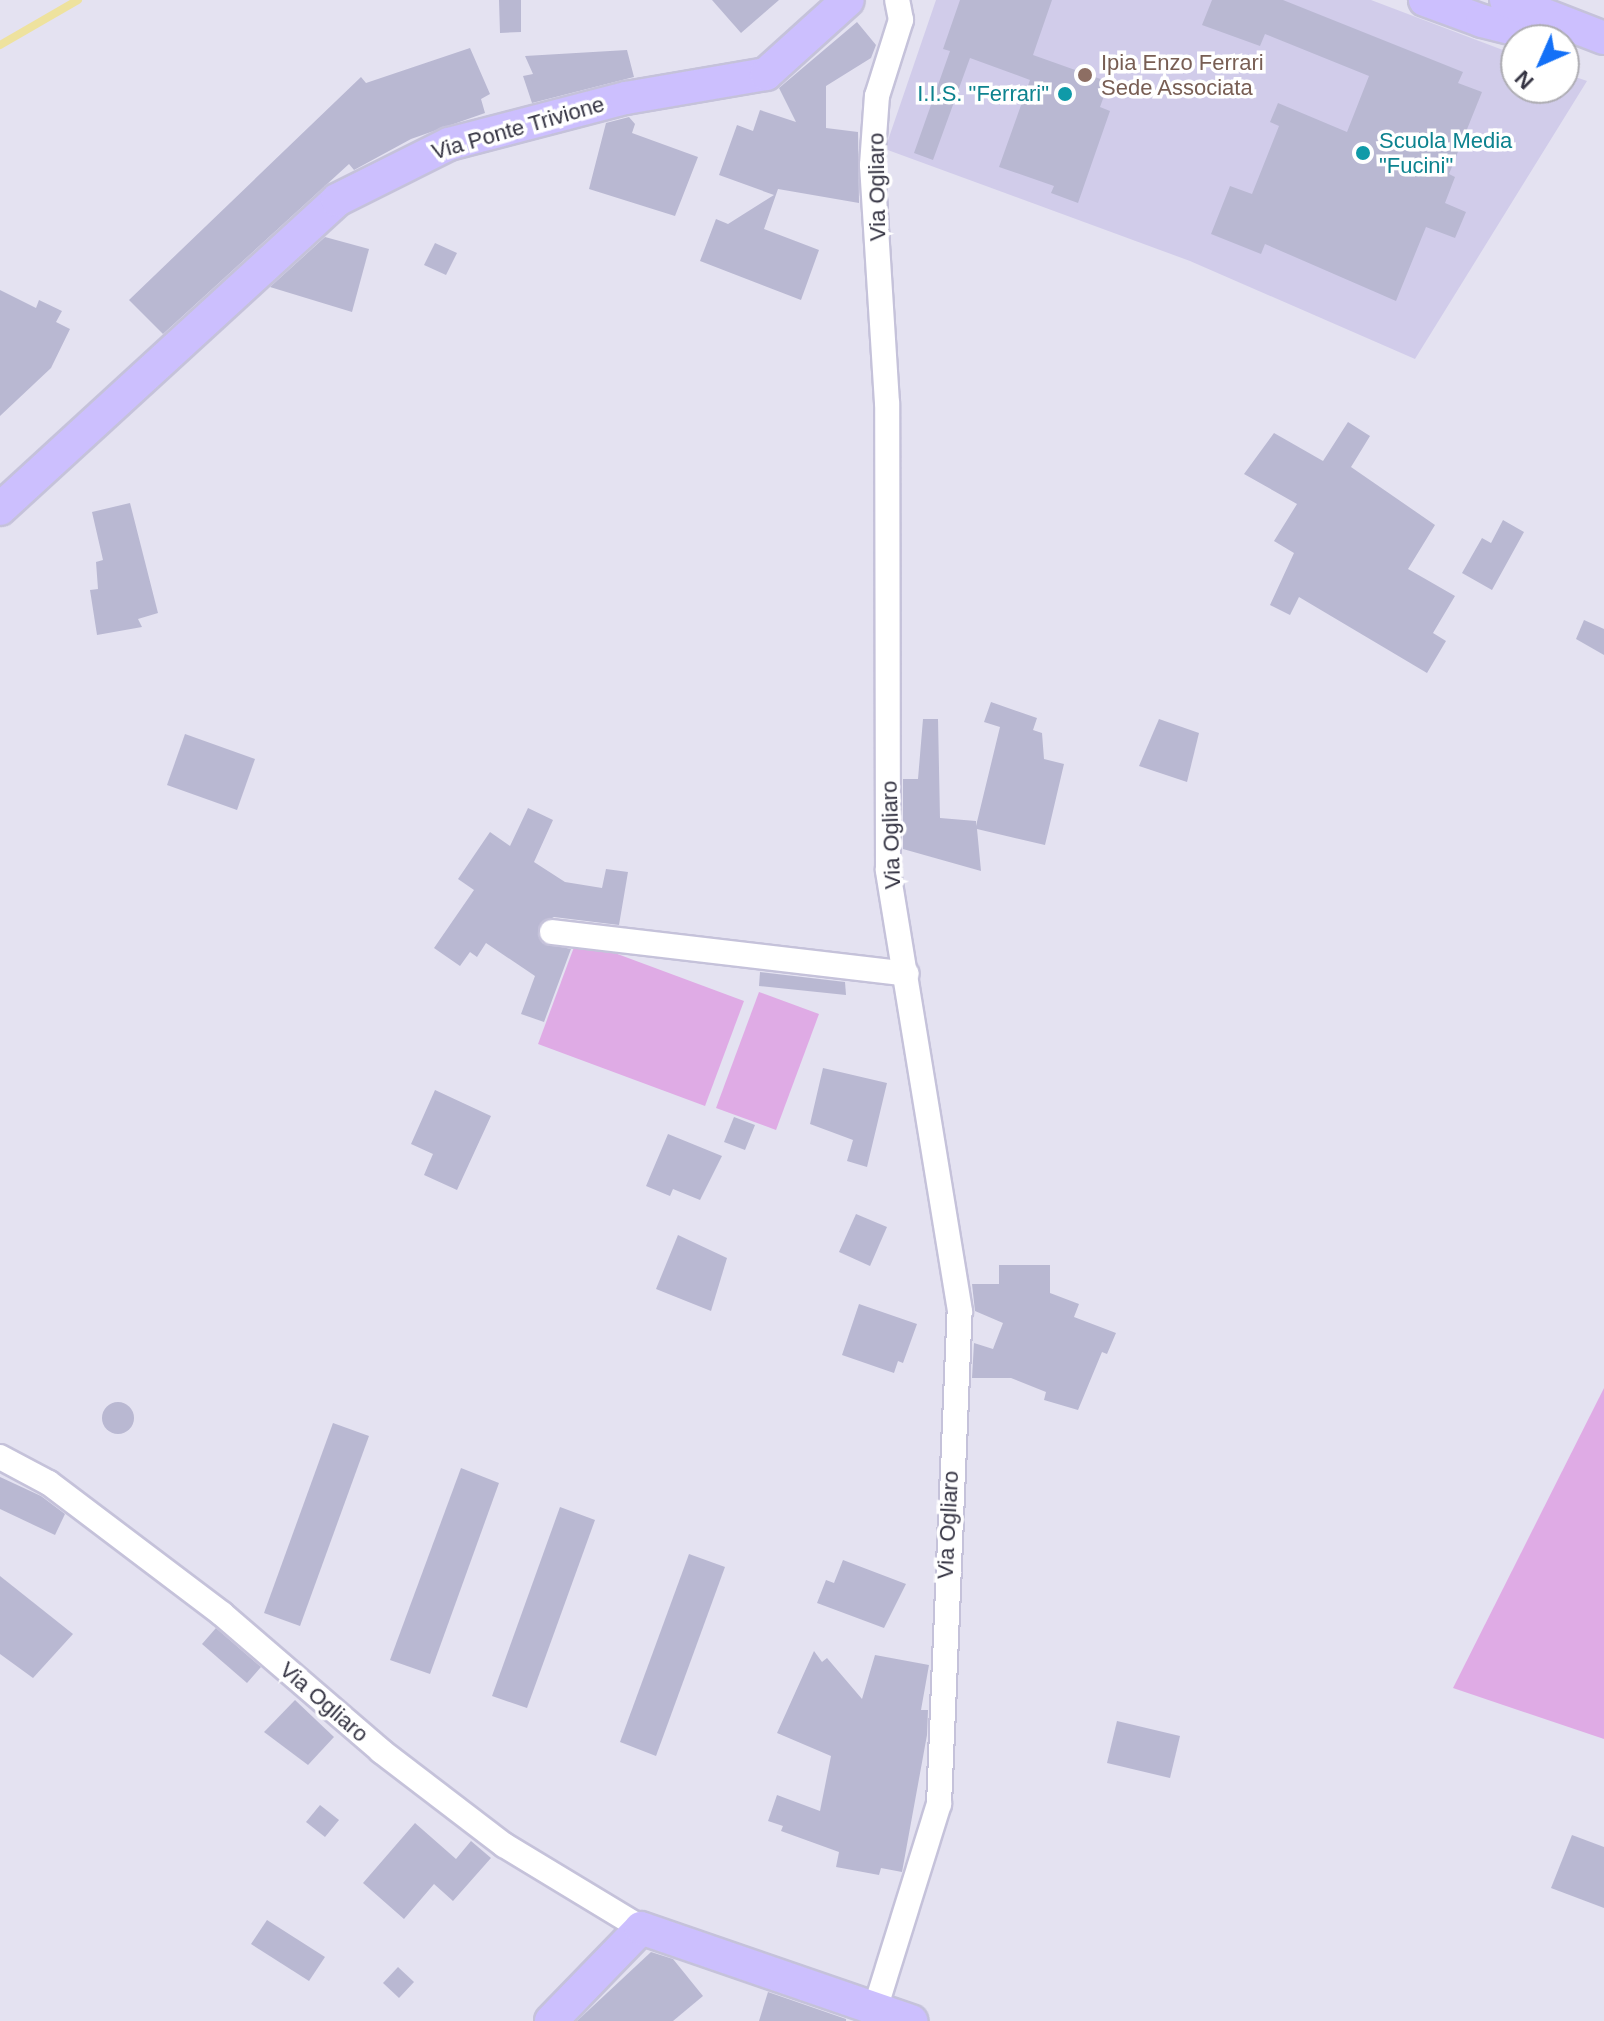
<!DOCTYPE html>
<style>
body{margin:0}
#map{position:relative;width:1604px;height:2021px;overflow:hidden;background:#e4e2f1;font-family:Arial,sans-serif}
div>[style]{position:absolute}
.education>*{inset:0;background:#d1ccea}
.green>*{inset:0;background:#dfabe5}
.stream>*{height:8px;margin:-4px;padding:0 4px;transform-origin:4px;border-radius:4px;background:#eee29e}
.building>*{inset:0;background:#b9b8d2}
.round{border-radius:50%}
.roads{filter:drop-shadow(2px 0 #c5c2da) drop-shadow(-2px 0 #c5c2da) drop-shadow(0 2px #c5c2da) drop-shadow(0 -2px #c5c2da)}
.street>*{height:24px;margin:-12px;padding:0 12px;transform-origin:12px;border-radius:12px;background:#fff}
.secondary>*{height:32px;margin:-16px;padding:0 16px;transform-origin:16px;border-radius:16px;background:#ccbffe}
.dots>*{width:22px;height:22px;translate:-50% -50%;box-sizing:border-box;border:4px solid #fff;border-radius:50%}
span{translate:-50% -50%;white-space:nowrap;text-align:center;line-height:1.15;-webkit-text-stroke:7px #fff;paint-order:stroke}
.education-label{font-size:22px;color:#785e54}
.left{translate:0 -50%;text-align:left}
.culture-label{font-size:22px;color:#0d838f}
.right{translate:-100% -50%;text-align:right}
.street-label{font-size:22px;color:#343342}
.north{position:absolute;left:1500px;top:24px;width:80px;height:80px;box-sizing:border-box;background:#fff;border:2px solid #aeadb3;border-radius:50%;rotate:225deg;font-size:22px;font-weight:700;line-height:32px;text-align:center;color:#343342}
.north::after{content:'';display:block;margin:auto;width:28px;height:36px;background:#1370f7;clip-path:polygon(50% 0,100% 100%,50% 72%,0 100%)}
</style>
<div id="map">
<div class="education">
<i style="clip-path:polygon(936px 0,1371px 0,1516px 55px,1516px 88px,1564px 88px,1564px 73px,1587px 81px,1415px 359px,1190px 261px,885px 149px)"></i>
</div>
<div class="green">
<i style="clip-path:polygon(577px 939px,744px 1001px,705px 1106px,538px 1044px)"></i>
<i style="clip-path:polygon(759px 992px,819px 1014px,776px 1130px,716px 1108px)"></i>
<i style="clip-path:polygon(1604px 1388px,1604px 1739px,1453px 1688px)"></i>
</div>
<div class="stream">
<i style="left:0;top:45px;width:90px;rotate:-30deg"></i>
</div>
<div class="building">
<i style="clip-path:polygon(499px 0,521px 0,521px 32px,500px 33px)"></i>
<i style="clip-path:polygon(712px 0,779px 0,741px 33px)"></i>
<i style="clip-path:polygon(960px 0,1052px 0,1033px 55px,1109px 82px,1100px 107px,1110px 111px,1078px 203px,1051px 193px,1054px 186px,999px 167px,1030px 80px,970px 58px,933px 160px,914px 153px,950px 51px,943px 49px)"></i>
<i style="clip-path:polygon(1212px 0,1283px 0,1463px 72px,1458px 83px,1482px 92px,1449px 174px,1455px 177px,1445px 203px,1466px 212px,1455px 238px,1426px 227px,1396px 301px,1265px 244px,1261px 254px,1211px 234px,1230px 186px,1252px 194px,1279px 126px,1270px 122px,1278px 103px,1347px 132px,1369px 76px,1265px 34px,1260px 46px,1202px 25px)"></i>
<i style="clip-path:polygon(857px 22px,876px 45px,871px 58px,826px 86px,826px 128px,858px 132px,859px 203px,778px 189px,764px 229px,819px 250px,801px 300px,700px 261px,716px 219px,728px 224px,774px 195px,719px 175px,737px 125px,753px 131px,760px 110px,796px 122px,779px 88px)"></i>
<i style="clip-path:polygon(470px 48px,490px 94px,481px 99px,485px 113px,411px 139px,354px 170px,349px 164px,163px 334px,129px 300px,361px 77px,366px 83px)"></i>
<i style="clip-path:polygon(627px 50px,634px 77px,532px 103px,523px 76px,533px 74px,525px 56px)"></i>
<i style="clip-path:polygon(629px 117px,635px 124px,632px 133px,698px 157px,675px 216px,589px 189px,606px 123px)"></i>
<i style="clip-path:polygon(325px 237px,369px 249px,352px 312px,270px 287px)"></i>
<i style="clip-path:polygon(435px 243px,457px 253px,446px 275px,424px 265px)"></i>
<i style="clip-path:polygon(0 290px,36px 308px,39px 300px,62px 311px,56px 322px,70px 329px,51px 368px,0 416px)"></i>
<i style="clip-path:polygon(1348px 422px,1370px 436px,1351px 467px,1435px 525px,1408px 569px,1455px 596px,1433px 633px,1446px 641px,1427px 673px,1299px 597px,1290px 615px,1270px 605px,1294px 553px,1274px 541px,1297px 504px,1244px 474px,1274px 433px,1323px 461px)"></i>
<i style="clip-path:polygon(130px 503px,158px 613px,138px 619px,142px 627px,97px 635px,90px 590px,98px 589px,96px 562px,103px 560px,92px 512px)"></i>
<i style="clip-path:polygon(1503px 520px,1524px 532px,1492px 590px,1462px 573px,1482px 538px,1491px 543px)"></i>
<i style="clip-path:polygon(1584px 620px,1604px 629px,1604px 655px,1576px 639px)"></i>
<i style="clip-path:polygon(991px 702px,1037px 718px,1033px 730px,1042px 733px,1044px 759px,1064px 764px,1045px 845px,977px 829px,981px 871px,903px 849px,903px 779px,918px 779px,923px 719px,938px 719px,940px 818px,976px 821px,976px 826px,1000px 727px,984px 722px)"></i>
<i style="clip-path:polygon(1159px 719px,1199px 733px,1187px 782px,1139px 766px)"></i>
<i style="clip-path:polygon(185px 734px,255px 759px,237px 810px,167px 785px)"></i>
<i style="clip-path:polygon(528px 808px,553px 820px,534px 862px,565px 882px,602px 888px,606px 869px,628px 872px,619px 925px,554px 917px,540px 924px,542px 943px,571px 949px,544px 1022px,521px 1014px,535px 976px,486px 943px,477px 957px,470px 952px,460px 966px,434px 948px,474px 890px,458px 879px,490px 832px,510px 846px)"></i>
<i style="clip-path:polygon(760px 972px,845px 982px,846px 995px,759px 986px)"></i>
<i style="clip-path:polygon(823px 1068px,887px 1083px,867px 1167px,847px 1161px,853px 1140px,810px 1124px)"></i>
<i style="clip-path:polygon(435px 1090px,491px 1116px,457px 1190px,424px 1175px,433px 1154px,411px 1144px)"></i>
<i style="clip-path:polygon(734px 1117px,755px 1125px,745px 1150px,724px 1142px)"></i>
<i style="clip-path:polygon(668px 1134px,722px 1156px,700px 1200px,673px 1189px,670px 1196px,646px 1186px)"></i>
<i style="clip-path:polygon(856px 1214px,887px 1227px,870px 1266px,839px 1252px)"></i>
<i style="clip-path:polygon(678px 1235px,727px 1258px,711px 1311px,656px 1289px)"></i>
<i style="clip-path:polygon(999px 1265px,1050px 1265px,1050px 1293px,1079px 1304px,1074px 1317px,1116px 1333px,1107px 1354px,1102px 1352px,1078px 1410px,1044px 1400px,1046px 1392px,1011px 1378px,972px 1378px,974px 1343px,993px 1349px,1003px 1323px,975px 1311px,972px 1284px,999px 1284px)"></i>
<i style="clip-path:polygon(859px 1304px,917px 1324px,903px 1363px,898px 1361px,894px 1373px,842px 1355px)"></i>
<i class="round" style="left:102px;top:1402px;width:32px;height:32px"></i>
<i style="clip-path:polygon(333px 1423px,369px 1436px,300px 1626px,264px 1613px)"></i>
<i style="clip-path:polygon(461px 1468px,499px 1483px,430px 1674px,390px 1660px)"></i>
<i style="clip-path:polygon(0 1477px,41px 1496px,65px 1514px,55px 1535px,0 1509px)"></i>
<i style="clip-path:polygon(560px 1507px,595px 1520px,527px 1708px,492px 1696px)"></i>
<i style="clip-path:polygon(689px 1554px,725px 1567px,656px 1756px,620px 1742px)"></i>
<i style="clip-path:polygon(843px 1560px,906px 1584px,884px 1628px,817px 1603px,826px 1580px,834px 1583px)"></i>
<i style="clip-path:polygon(0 1576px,73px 1634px,33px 1678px,0 1654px)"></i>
<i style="clip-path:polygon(216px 1628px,261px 1667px,247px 1683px,202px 1644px)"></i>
<i style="clip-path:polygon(814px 1651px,822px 1662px,827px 1658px,862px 1699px,875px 1655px,929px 1665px,921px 1710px,928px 1710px,927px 1735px,902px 1872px,881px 1868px,879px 1875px,836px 1867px,839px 1852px,781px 1831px,783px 1826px,768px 1821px,777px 1795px,820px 1811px,831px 1756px,777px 1733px)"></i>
<i style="clip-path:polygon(295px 1700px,334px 1737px,308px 1765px,264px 1732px)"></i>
<i style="clip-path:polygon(1117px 1721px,1180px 1736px,1170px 1778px,1107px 1763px)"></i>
<i style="clip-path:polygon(320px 1805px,339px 1820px,325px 1837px,306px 1822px)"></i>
<i style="clip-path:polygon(415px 1823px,456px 1859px,471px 1841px,491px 1858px,453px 1901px,434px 1884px,404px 1919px,363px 1883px)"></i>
<i style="clip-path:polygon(1572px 1835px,1604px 1847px,1604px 1908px,1551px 1888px)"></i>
<i style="clip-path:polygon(267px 1920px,325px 1957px,309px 1981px,251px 1944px)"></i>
<i style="clip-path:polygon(651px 1952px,673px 1959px,703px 1996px,673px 2021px,577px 2021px)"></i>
<i style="clip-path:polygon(398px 1967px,414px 1982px,399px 1998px,383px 1983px)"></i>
<i style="clip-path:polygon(768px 1992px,846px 2019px,846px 2021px,759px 2021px)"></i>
</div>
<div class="roads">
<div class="street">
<i style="left:552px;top:932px;width:357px;rotate:6.7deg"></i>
<i style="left:0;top:1457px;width:55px;rotate:28deg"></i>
<i style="left:49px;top:1483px;width:217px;rotate:37.1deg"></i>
<i style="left:222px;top:1614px;width:210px;rotate:40.7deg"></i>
<i style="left:381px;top:1751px;width:155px;rotate:37.4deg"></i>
<i style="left:504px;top:1845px;width:160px;rotate:31.2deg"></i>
<i style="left:876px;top:2006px;width:212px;rotate:-72.7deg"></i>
<i style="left:939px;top:1804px;width:493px;rotate:-87.6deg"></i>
<i style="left:960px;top:1311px;width:447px;rotate:-99.3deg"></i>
<i style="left:888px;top:870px;width:467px;rotate:-90.1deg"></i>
<i style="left:887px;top:403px;width:238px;rotate:-93.6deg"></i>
<i style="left:872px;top:165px;width:69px;rotate:-85.9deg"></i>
<i style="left:877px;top:96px;width:80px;rotate:-72.5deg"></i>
<i style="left:901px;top:20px;width:20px;rotate:-101deg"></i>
</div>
<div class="secondary">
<i style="left:1425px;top:0;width:61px;rotate:20.2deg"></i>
<i style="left:1482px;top:21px;width:78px;rotate:14deg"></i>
<i style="left:1506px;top:0;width:105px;rotate:21.2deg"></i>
<i style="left:0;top:509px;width:457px;rotate:-42.5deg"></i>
<i style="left:337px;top:200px;width:125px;rotate:-26.6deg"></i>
<i style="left:449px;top:144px;width:183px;rotate:-14.6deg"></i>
<i style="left:626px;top:98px;width:142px;rotate:-9.7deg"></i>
<i style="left:766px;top:74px;width:110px;rotate:-42.1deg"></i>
<i style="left:551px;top:2021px;width:129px;rotate:-45.9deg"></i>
<i style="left:641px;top:1928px;width:286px;rotate:19deg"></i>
</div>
</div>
<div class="dots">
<i style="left:1085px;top:75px;background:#8d6e63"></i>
<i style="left:1065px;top:94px;background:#0f9aa8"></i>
<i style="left:1363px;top:153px;background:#0f9aa8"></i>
</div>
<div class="education-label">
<span class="left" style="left:1101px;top:75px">Ipia Enzo Ferrari<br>Sede Associata</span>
</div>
<div class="culture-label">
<span class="right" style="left:1049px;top:94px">I.I.S. "Ferrari"</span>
<span class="left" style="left:1379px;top:153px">Scuola Media<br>"Fucini"</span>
</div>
<div class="street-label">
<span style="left:518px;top:128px;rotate:-16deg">Via Ponte Trivione</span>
<span style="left:877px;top:187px;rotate:-91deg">Via Ogliaro</span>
<span style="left:891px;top:835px;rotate:-92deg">Via Ogliaro</span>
<span style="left:948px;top:1525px;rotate:-87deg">Via Ogliaro</span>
<span style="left:324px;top:1702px;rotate:41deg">Via Ogliaro</span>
</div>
<div class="north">N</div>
</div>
